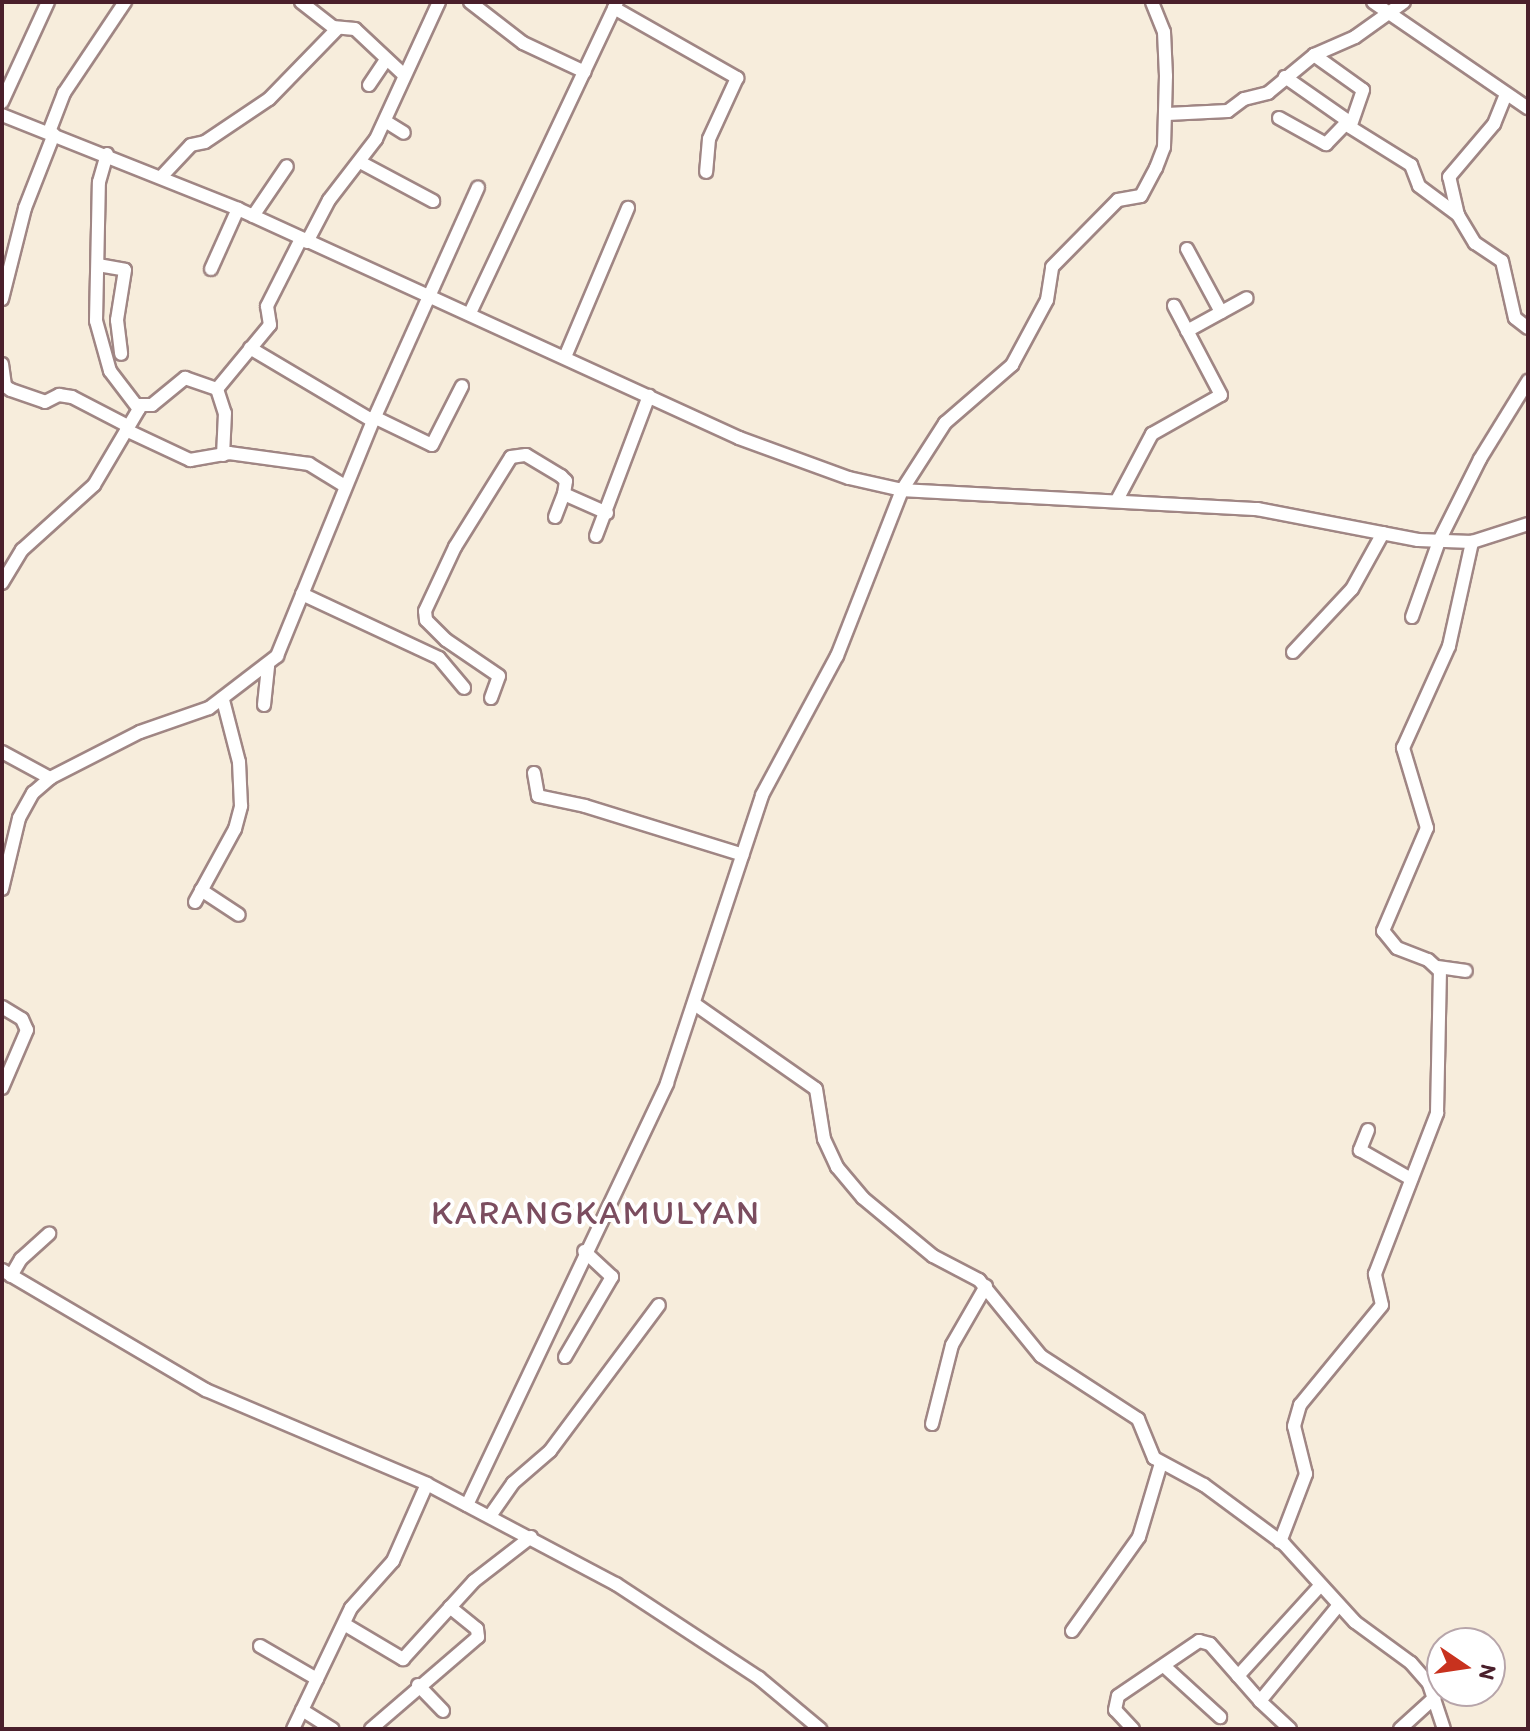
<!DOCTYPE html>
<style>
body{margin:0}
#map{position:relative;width:1530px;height:1731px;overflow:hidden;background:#f7eddc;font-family:Itim,sans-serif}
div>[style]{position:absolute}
.roads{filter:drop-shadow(2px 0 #a08684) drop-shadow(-2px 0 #a08684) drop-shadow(0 2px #a08684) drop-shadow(0 -2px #a08684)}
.minor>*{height:12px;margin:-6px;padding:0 6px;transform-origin:6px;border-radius:6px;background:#fff}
span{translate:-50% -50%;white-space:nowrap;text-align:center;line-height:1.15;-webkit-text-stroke:8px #fff;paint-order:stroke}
.quarter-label{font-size:34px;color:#7b4d5f;letter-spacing:2px}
.frame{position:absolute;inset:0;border:4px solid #4a1f2b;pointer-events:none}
.north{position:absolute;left:1426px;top:1627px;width:80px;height:80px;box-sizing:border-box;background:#fff;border:2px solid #b7a5aa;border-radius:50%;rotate:103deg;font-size:22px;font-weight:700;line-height:32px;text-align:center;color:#4a1f2b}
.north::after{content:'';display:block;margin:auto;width:28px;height:36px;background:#c8321e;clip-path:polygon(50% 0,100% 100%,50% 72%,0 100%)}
</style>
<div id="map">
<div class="roads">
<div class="minor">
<i style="left:301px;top:2px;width:41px;rotate:38deg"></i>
<i style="left:333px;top:27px;width:22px;rotate:5deg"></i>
<i style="left:355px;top:29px;width:66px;rotate:43.2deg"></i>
<i style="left:470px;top:2px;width:67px;rotate:37.7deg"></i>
<i style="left:523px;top:43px;width:68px;rotate:25.1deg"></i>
<i style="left:1373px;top:2px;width:188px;rotate:34.4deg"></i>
<i style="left:614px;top:8px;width:142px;rotate:29.6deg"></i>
<i style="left:737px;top:78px;width:67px;rotate:114.7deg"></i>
<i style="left:709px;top:139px;width:33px;rotate:95deg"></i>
<i style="left:1314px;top:55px;width:60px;rotate:35.5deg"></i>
<i style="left:1363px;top:90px;width:39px;rotate:109deg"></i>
<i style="left:1350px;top:127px;width:72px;rotate:31.9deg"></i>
<i style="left:1411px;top:165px;width:22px;rotate:69deg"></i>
<i style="left:1419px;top:186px;width:49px;rotate:36.6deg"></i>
<i style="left:1458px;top:215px;width:33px;rotate:59deg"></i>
<i style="left:1475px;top:243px;width:32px;rotate:34deg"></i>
<i style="left:1502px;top:261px;width:58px;rotate:77.2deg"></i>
<i style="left:1515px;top:318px;width:16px;rotate:38deg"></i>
<i style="left:369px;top:85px;width:29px;rotate:-56deg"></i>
<i style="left:2px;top:102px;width:110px;rotate:-65.3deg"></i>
<i style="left:1167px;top:114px;width:61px;rotate:-2.8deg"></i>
<i style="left:1228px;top:111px;width:20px;rotate:-37deg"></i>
<i style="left:1244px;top:99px;width:25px;rotate:-14deg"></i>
<i style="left:1268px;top:93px;width:60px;rotate:-39.6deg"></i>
<i style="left:1314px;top:55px;width:45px;rotate:-23.7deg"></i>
<i style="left:1355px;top:37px;width:60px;rotate:-35.5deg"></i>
<i style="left:2px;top:115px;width:254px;rotate:21.7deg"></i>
<i style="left:238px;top:209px;width:551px;rotate:24.56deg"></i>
<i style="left:739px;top:438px;width:117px;rotate:20deg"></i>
<i style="left:849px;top:478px;width:54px;rotate:12.8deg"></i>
<i style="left:902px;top:490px;width:356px;rotate:3.1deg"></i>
<i style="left:1257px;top:509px;width:164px;rotate:10.9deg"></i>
<i style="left:1418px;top:540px;width:54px;rotate:2.1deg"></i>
<i style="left:1472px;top:542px;width:59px;rotate:-17.8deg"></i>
<i style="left:1279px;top:118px;width:54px;rotate:29deg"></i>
<i style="left:1326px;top:144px;width:32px;rotate:-46deg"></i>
<i style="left:1348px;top:121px;width:77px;rotate:-145.1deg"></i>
<i style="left:385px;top:121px;width:22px;rotate:32deg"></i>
<i style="left:49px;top:132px;width:42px;rotate:-69deg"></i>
<i style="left:64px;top:93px;width:110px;rotate:-56.2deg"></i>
<i style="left:360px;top:162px;width:83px;rotate:28.1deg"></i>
<i style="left:162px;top:176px;width:42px;rotate:-46.9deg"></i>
<i style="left:191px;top:145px;width:14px;rotate:-12deg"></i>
<i style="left:205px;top:142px;width:77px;rotate:-33.9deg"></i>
<i style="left:269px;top:99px;width:98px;rotate:-45.8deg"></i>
<i style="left:1458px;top:215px;width:39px;rotate:-103deg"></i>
<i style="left:1449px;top:177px;width:70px;rotate:-49.7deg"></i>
<i style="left:1494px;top:124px;width:31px;rotate:-68deg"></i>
<i style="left:253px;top:216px;width:60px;rotate:-55.8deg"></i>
<i style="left:307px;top:242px;width:47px;rotate:-62.4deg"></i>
<i style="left:329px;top:200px;width:77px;rotate:-52.4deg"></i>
<i style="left:376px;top:139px;width:151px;rotate:-65.3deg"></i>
<i style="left:1187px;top:249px;width:72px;rotate:61.6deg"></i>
<i style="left:98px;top:265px;width:27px;rotate:10deg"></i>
<i style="left:125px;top:270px;width:51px;rotate:99.1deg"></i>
<i style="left:117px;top:320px;width:34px;rotate:83deg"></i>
<i style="left:211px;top:269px;width:66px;rotate:-65.8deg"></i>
<i style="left:2px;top:299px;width:94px;rotate:-75.8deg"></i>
<i style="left:25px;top:208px;width:79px;rotate:-68.6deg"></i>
<i style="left:470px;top:313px;width:344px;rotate:-64.7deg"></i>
<i style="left:1187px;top:331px;width:68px;rotate:-28.8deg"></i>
<i style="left:250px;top:348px;width:143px;rotate:30.7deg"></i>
<i style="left:565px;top:357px;width:162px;rotate:-67.1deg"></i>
<i style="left:2px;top:364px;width:22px;rotate:82deg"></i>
<i style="left:5px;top:386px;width:7px;rotate:34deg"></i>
<i style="left:11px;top:390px;width:36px;rotate:19deg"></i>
<i style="left:45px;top:402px;width:16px;rotate:-27deg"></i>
<i style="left:59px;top:395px;width:13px;rotate:9deg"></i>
<i style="left:72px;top:397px;width:63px;rotate:27.4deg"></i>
<i style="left:217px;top:389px;width:25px;rotate:72deg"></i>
<i style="left:225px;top:413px;width:42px;rotate:92.7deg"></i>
<i style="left:139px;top:405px;width:13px"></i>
<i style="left:152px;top:405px;width:43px;rotate:-39.3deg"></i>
<i style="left:185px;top:378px;width:34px;rotate:19deg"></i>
<i style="left:217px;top:389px;width:83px;rotate:-50.4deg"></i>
<i style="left:270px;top:325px;width:19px;rotate:-99deg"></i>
<i style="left:267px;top:306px;width:75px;rotate:-63.1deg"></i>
<i style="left:374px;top:417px;width:64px;rotate:25.8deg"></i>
<i style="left:432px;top:445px;width:66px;rotate:-63deg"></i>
<i style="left:126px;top:430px;width:71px;rotate:25.1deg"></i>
<i style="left:190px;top:460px;width:40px;rotate:-10deg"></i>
<i style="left:229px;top:453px;width:81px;rotate:7.8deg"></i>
<i style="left:309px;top:464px;width:42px;rotate:31.4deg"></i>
<i style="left:1117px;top:500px;width:75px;rotate:-62.1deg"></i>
<i style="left:1152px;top:434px;width:79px;rotate:-29.5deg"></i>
<i style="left:1221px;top:395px;width:101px;rotate:-117.8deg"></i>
<i style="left:555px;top:517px;width:25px;rotate:-69deg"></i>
<i style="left:564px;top:494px;width:47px;rotate:23.8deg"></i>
<i style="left:596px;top:536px;width:150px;rotate:-69.3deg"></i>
<i style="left:2px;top:583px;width:39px;rotate:-59deg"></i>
<i style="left:22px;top:550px;width:97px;rotate:-42.1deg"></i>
<i style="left:94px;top:485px;width:88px;rotate:-59.4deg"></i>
<i style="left:139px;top:409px;width:48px;rotate:-127.3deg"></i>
<i style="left:110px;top:371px;width:52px;rotate:-105.6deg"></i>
<i style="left:96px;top:321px;width:139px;rotate:-88.8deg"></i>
<i style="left:99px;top:182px;width:29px;rotate:-74deg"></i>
<i style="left:302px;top:594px;width:151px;rotate:25deg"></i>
<i style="left:439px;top:658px;width:39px;rotate:50deg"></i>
<i style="left:1412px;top:617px;width:81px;rotate:-70.4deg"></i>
<i style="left:1439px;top:541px;width:92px;rotate:-63.4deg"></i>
<i style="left:1480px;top:459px;width:92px;rotate:-58.4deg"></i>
<i style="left:1293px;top:652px;width:86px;rotate:-46.9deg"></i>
<i style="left:1352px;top:589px;width:64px;rotate:-61deg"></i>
<i style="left:491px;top:698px;width:23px;rotate:-70deg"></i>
<i style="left:499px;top:676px;width:64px;rotate:-145.8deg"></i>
<i style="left:446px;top:640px;width:28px;rotate:-135deg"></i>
<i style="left:426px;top:620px;width:9px;rotate:-96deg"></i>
<i style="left:425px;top:611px;width:71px;rotate:-64.9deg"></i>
<i style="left:455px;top:547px;width:106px;rotate:-58.1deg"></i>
<i style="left:511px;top:457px;width:15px;rotate:-8deg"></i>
<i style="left:526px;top:455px;width:41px;rotate:31deg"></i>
<i style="left:561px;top:476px;width:7px;rotate:45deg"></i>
<i style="left:566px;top:481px;width:13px;rotate:99deg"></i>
<i style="left:264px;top:705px;width:39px;rotate:-84deg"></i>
<i style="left:2px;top:752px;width:55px;rotate:28.4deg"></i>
<i style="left:50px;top:778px;width:101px;rotate:-27.1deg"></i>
<i style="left:140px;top:732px;width:73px;rotate:-19.2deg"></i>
<i style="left:209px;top:708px;width:86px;rotate:-37.4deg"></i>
<i style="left:277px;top:656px;width:254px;rotate:-67.8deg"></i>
<i style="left:373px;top:421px;width:256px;rotate:-65.8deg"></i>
<i style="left:534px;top:773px;width:23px;rotate:80deg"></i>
<i style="left:538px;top:796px;width:48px;rotate:12deg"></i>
<i style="left:585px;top:806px;width:165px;rotate:17.2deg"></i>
<i style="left:2px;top:889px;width:73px;rotate:-76.5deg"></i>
<i style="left:19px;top:818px;width:29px;rotate:-61deg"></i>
<i style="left:33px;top:793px;width:23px;rotate:-41deg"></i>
<i style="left:201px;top:890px;width:45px;rotate:33.3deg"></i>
<i style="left:195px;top:902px;width:83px;rotate:-61.3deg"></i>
<i style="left:235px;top:829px;width:24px;rotate:-75deg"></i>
<i style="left:241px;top:806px;width:44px;rotate:-92.6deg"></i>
<i style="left:239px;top:762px;width:64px;rotate:-104.5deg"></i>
<i style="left:1438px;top:967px;width:28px;rotate:8deg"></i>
<i style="left:696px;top:1005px;width:146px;rotate:35deg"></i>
<i style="left:816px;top:1089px;width:51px;rotate:80.9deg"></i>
<i style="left:824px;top:1139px;width:31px;rotate:65deg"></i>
<i style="left:837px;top:1167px;width:40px;rotate:50deg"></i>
<i style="left:863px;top:1198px;width:91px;rotate:39.6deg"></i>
<i style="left:933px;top:1256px;width:52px;rotate:27.6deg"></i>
<i style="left:979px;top:1280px;width:98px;rotate:50.8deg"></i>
<i style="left:1041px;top:1356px;width:116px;rotate:33deg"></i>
<i style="left:1138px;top:1419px;width:42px;rotate:67.7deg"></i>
<i style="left:1154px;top:1458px;width:57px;rotate:28.4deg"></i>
<i style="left:1204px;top:1485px;width:99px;rotate:36.4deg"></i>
<i style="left:1284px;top:1544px;width:105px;rotate:47.7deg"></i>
<i style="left:1355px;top:1622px;width:69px;rotate:36.2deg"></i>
<i style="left:1411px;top:1663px;width:28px;rotate:49deg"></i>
<i style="left:1429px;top:1684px;width:47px;rotate:71.6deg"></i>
<i style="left:2px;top:1007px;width:23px;rotate:31deg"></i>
<i style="left:22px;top:1019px;width:12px;rotate:66deg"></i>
<i style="left:27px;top:1030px;width:63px;rotate:113.3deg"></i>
<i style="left:1368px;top:1130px;width:22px;rotate:112deg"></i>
<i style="left:1360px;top:1150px;width:59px;rotate:29.6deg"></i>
<i style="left:2px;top:1270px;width:237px;rotate:30.5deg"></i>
<i style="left:206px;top:1390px;width:240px;rotate:23deg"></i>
<i style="left:427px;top:1484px;width:214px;rotate:27.9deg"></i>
<i style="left:616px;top:1584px;width:171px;rotate:33.3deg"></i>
<i style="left:759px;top:1678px;width:80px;rotate:39.9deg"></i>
<i style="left:11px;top:1276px;width:20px;rotate:-60deg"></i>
<i style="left:21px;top:1259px;width:38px;rotate:-42deg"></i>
<i style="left:565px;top:1357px;width:93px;rotate:-59.6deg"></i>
<i style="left:612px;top:1277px;width:38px;rotate:-137deg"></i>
<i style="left:932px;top:1424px;width:81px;rotate:-75.8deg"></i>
<i style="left:952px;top:1345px;width:68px;rotate:-60deg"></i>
<i style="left:467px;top:1505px;width:467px;rotate:-64.6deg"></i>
<i style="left:667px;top:1083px;width:303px;rotate:-71.7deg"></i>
<i style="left:762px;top:795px;width:158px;rotate:-61.7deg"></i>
<i style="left:837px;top:656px;width:178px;rotate:-68.6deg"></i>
<i style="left:902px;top:490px;width:80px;rotate:-57.3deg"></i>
<i style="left:945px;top:423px;width:89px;rotate:-40.9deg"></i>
<i style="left:1012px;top:365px;width:74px;rotate:-61.7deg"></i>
<i style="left:1047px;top:300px;width:33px;rotate:-81deg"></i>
<i style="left:1052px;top:267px;width:94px;rotate:-45.4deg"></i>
<i style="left:1118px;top:200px;width:23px;rotate:-10deg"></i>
<i style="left:1141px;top:196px;width:32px;rotate:-62deg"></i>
<i style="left:1156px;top:168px;width:22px;rotate:-69deg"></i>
<i style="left:1164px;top:147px;width:71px;rotate:-88.4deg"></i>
<i style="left:1166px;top:76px;width:44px;rotate:-92.6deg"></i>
<i style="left:1164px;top:32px;width:32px;rotate:-112deg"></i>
<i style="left:490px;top:1516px;width:40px;rotate:-55.1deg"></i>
<i style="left:513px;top:1483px;width:49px;rotate:-40.9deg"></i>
<i style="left:550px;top:1451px;width:182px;rotate:-53.3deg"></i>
<i style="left:1280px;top:1542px;width:73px;rotate:-69.1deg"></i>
<i style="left:1306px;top:1474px;width:49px;rotate:-104deg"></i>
<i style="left:1294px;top:1426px;width:22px;rotate:-74deg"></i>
<i style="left:1300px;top:1405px;width:129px;rotate:-50.6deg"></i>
<i style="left:1382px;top:1305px;width:32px;rotate:-103deg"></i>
<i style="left:1375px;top:1274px;width:173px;rotate:-68.9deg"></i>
<i style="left:1437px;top:1113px;width:142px;rotate:-88.8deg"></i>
<i style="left:1440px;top:971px;width:16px;rotate:-137deg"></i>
<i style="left:1428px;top:960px;width:33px;rotate:-159deg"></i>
<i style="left:1397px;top:948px;width:22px;rotate:-129deg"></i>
<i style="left:1383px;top:931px;width:112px;rotate:-66.9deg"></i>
<i style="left:1427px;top:828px;width:84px;rotate:-106.7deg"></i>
<i style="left:1403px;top:748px;width:112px;rotate:-65.7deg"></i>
<i style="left:1449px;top:646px;width:107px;rotate:-77.5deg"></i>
<i style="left:344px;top:1624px;width:69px;rotate:30.7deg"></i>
<i style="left:403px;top:1659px;width:105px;rotate:-47.7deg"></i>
<i style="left:474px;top:1581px;width:72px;rotate:-37.7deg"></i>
<i style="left:1072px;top:1631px;width:115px;rotate:-54.5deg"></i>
<i style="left:1139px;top:1537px;width:77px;rotate:-73.4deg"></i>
<i style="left:260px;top:1646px;width:66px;rotate:30.1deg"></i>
<i style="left:1164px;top:1666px;width:76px;rotate:42.3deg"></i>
<i style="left:1238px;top:1676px;width:122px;rotate:-47.7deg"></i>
<i style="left:418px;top:1685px;width:36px;rotate:46deg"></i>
<i style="left:302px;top:1710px;width:36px;rotate:32deg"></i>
<i style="left:293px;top:1729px;width:134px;rotate:-64.4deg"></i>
<i style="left:351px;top:1608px;width:63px;rotate:-48.2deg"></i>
<i style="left:393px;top:1561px;width:84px;rotate:-66.2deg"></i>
<i style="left:371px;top:1729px;width:141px;rotate:-40.7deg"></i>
<i style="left:478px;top:1637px;width:8px;rotate:-97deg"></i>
<i style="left:477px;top:1629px;width:35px;rotate:-141deg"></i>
<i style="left:1133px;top:1729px;width:26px;rotate:-133deg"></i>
<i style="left:1115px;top:1710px;width:14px;rotate:-78deg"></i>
<i style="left:1118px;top:1696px;width:98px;rotate:-34.2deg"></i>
<i style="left:1199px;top:1641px;width:11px;rotate:15deg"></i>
<i style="left:1210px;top:1644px;width:76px;rotate:48.7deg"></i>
<i style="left:1290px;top:1729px;width:41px;rotate:-137deg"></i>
<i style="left:1260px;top:1701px;width:123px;rotate:-50.6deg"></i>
<i style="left:1400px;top:1729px;width:47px;rotate:-42.4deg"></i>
</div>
</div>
<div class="quarter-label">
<span style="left:596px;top:1213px">KARANGKAMULYAN</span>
</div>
<div class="frame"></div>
<div class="north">N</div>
</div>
